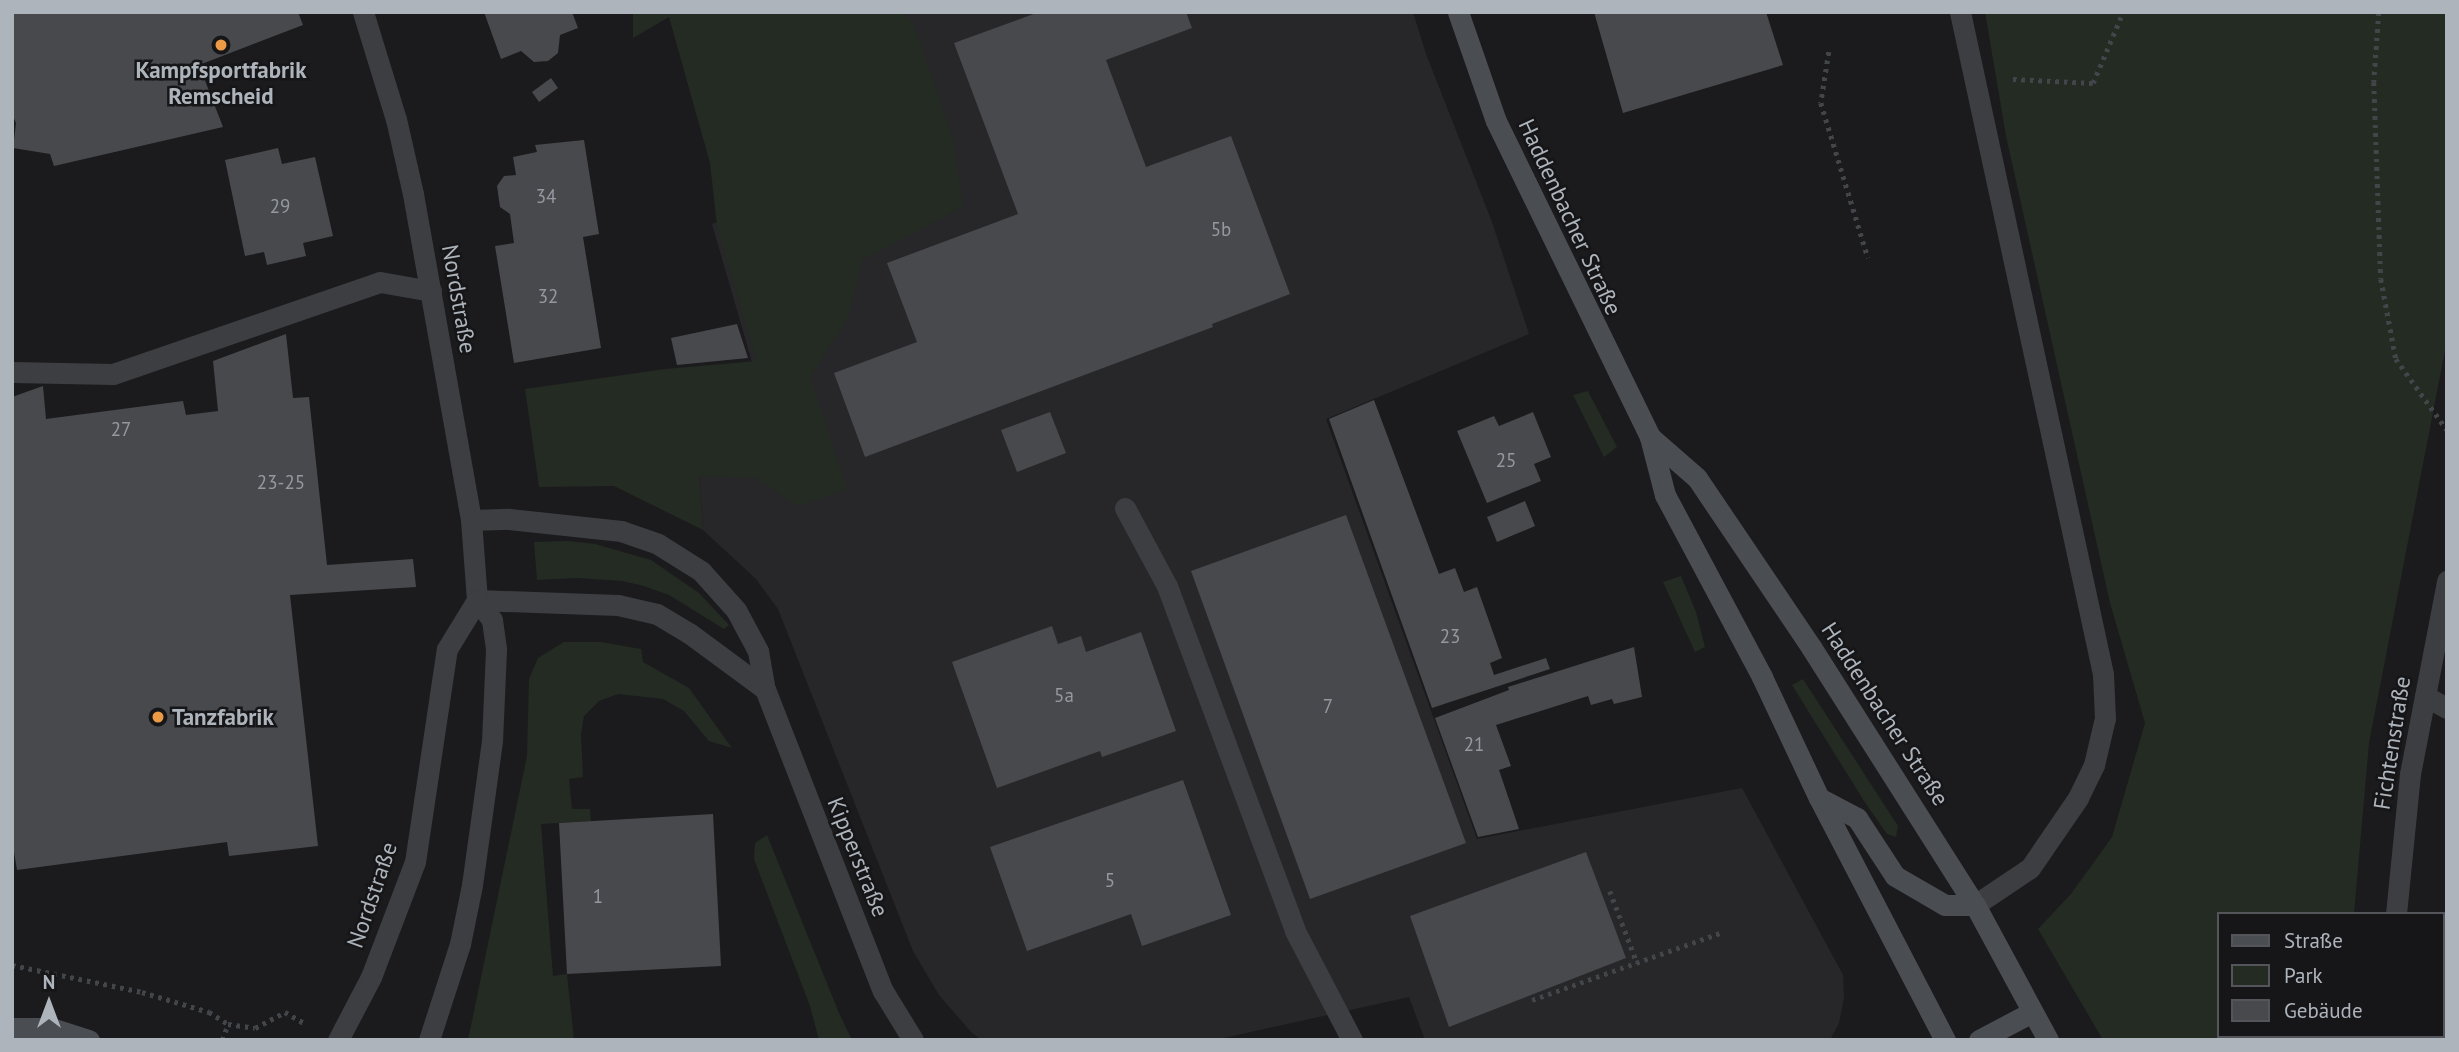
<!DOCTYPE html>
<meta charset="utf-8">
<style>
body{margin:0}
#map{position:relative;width:2459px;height:1052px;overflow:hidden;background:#1b1b1d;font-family:"PT Sans",sans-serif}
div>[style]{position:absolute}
.built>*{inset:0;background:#27272a}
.green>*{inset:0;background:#232b23}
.building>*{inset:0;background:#48494d}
.path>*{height:4.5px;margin-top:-2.25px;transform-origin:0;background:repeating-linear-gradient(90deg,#424549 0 3.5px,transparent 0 8.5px)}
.service>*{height:21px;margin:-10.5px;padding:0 10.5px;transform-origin:10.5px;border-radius:10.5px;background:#3c3e42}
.minor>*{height:21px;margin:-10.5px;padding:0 10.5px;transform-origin:10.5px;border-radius:10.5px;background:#3c3e42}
.tertiary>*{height:21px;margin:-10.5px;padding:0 10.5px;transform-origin:10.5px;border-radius:10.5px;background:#3c3e42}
.secondary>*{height:21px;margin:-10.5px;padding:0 10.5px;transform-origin:10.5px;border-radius:10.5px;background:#4a4d52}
.dots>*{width:19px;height:19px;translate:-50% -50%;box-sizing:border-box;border:4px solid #161618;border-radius:50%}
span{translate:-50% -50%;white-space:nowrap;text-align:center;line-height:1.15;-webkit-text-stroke:5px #161618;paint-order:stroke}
.number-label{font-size:19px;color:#9499a0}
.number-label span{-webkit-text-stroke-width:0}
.poi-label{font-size:23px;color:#aeb4bc;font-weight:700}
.left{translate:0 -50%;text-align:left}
.street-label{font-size:23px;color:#aeb4bc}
.frame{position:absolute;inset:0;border:14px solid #aeb4bc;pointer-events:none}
.legend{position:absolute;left:2217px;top:912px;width:228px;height:126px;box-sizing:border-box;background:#161618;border:2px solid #53555a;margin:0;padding:9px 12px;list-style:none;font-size:21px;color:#aeb4bc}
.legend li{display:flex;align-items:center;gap:14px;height:35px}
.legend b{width:35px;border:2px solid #53555a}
.north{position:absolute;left:14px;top:968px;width:70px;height:70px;-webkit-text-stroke:5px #161618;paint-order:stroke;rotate:0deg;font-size:19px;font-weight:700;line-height:28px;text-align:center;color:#aeb4bc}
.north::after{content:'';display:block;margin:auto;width:24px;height:32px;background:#aeb4bc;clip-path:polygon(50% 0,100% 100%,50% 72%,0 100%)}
</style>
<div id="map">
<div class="built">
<i style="clip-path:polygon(875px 12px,1413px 12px,1426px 54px,1492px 222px,1529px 334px,1326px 419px,1477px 839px,1742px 788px,1843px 975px,1844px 998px,1839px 1023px,1830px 1040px,1425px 1040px,1409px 997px,1215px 1040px,982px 1040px,972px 1033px,939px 995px,913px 951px,778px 609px,756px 579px,703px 530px,699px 476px,782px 466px,712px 224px,890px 163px)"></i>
</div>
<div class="green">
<i style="clip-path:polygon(633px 12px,904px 12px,913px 23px,953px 139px,963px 207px,862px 260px,847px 319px,810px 377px,847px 489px,798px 506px,756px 478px,699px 476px,703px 530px,614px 486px,539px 487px,525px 389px,665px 369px,757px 361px,717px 226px,710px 163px,669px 17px,633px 38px)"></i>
<i style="clip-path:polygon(1985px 12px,2447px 12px,2447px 340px,2369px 743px,2354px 914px,2219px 914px,2219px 1036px,2343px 1036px,2342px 1040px,2103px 1040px,2038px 929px,2071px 894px,2112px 837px,2145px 723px,2110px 603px,2006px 136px)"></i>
<i style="clip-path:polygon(1588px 391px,1617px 447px,1604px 457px,1573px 395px)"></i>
<i style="clip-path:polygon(568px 541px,595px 544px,651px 560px,699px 593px,729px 625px,724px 629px,669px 595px,644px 586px,622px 581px,577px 578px,537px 580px,534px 542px)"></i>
<i style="clip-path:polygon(1681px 576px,1696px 612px,1705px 647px,1695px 652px,1663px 582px)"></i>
<i style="clip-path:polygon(564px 642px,601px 642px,641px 649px,643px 662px,689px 688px,732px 748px,709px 741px,684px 711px,663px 699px,618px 694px,599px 701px,584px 716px,581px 734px,583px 777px,569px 779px,572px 809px,590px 809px,591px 821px,541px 824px,553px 976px,567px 974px,574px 1040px,468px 1040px,527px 756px,529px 679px,538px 658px)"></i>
<i style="clip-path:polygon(1803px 679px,1898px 826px,1896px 837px,1887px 834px,1864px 801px,1792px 685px)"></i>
<i style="clip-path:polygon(767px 835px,839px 1013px,852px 1040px,819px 1040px,810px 1006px,754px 859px,755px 843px)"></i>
</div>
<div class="building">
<i style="clip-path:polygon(12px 12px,298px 12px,303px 25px,199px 65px,223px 127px,54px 166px,50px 154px,13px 148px,16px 123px,12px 114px)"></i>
<i style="clip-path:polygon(484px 12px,572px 12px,578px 28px,560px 35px,558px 53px,548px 61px,534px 62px,521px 51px,501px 59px)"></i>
<i style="clip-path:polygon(1039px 12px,1186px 12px,1192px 28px,1106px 60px,1146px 167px,1231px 136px,1290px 294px,1212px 324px,1213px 327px,865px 457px,834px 373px,917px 342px,887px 263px,1018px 214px,954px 43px)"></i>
<i style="clip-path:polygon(1594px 12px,1766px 12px,1783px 65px,1623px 113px)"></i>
<i style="clip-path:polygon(551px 78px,558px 88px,539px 102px,532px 92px)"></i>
<i style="clip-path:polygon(584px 140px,599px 234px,583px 237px,601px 348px,514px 363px,495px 246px,514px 243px,510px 214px,500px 207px,497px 186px,504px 176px,516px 175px,513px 157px,537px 152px,535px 145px)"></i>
<i style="clip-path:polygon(278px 148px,282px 164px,315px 157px,333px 236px,303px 243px,306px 256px,267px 265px,264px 252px,245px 256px,225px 160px)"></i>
<i style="clip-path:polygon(737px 324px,748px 358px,677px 365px,671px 338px)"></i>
<i style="clip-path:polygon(286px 334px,293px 398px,309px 397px,327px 565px,413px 559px,416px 587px,290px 595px,318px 846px,229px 856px,227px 842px,17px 870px,12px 840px,12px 397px,43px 386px,46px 419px,183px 401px,186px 415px,218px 411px,213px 361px)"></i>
<i style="clip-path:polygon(1374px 400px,1439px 574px,1455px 568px,1464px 592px,1477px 587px,1502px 658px,1490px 663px,1494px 675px,1546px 658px,1550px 669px,1432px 708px,1329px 419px)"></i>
<i style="clip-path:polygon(1050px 412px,1066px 453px,1017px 472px,1001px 430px)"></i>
<i style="clip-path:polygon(1533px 412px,1551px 457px,1534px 464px,1541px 481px,1487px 503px,1457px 431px,1494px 416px,1499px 426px)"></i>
<i style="clip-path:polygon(1525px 501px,1535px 526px,1497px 542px,1487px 517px)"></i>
<i style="clip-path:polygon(1346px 515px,1466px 843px,1310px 899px,1191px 571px)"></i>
<i style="clip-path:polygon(1052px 626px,1058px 644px,1081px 636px,1086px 652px,1141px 632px,1176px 731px,1102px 757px,1100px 751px,997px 788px,952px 662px)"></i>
<i style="clip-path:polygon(1634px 647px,1642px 697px,1614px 704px,1612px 699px,1591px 705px,1588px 696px,1496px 725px,1511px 766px,1499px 770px,1519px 829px,1478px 837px,1435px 718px,1509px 690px,1508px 687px)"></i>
<i style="clip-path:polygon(1183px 780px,1231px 915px,1142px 946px,1131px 914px,1027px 951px,990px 847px)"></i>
<i style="clip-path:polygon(713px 814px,721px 966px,567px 974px,559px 823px)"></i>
<i style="clip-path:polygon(1586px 852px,1626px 958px,1449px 1027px,1410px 916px)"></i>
</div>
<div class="path">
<i style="left:2379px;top:12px;width:70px;rotate:94.1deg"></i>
<i style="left:2374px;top:82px;width:197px;rotate:88deg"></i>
<i style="left:2381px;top:279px;width:81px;rotate:79.4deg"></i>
<i style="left:2396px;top:359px;width:87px;rotate:54.3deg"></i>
<i style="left:1829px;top:52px;width:52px;rotate:98.9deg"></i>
<i style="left:1821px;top:103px;width:162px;rotate:73.1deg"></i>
<i style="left:2013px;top:79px;width:80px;rotate:2.9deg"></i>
<i style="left:2093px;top:83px;width:77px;rotate:-67.1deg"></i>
<i style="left:1610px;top:891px;width:77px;rotate:69.4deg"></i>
<i style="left:12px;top:965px;width:133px;rotate:11.7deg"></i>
<i style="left:142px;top:992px;width:70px;rotate:16.6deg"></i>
<i style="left:209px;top:1012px;width:22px;rotate:32deg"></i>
<i style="left:1532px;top:1000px;width:203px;rotate:-19.6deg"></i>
<i style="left:222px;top:1040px;width:17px;rotate:-69deg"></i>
<i style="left:228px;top:1024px;width:27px;rotate:8deg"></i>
<i style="left:255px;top:1028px;width:34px;rotate:-28deg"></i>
<i style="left:285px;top:1012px;width:22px;rotate:30deg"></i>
</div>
<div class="service">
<i style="left:1960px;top:12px;width:677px;rotate:77.81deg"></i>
<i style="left:2103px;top:674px;width:44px;rotate:87.4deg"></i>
<i style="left:2105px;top:718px;width:48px;rotate:103.2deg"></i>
<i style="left:2094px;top:765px;width:37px;rotate:116deg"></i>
<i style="left:2078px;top:798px;width:85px;rotate:124.4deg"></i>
<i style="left:2030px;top:868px;width:66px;rotate:146.1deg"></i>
<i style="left:12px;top:372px;width:101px;rotate:1.1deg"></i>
<i style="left:113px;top:374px;width:282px;rotate:-19deg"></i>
<i style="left:380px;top:282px;width:52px;rotate:10deg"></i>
<i style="left:1125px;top:508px;width:89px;rotate:61.7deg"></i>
<i style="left:1167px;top:586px;width:368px;rotate:69.6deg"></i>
<i style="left:1295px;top:931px;width:123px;rotate:62.4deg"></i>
</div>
<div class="minor">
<i style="left:471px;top:520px;width:38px;rotate:-2deg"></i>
<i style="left:509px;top:519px;width:113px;rotate:6.1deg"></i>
<i style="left:621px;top:531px;width:39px;rotate:19deg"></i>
<i style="left:658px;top:544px;width:51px;rotate:32.1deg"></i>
<i style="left:701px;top:571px;width:52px;rotate:48.1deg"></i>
<i style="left:736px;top:610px;width:47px;rotate:61.8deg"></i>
<i style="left:758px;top:651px;width:39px;rotate:80deg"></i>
<i style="left:765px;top:689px;width:324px;rotate:68.7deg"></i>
<i style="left:883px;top:991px;width:57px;rotate:58.5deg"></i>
<i style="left:477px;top:600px;width:141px;rotate:2deg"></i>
<i style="left:618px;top:605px;width:40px;rotate:13deg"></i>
<i style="left:657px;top:614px;width:37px;rotate:31deg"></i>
<i style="left:689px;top:633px;width:94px;rotate:36.4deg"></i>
<i style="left:2425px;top:696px;width:25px;rotate:29deg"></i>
<i style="left:2396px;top:914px;width:141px;rotate:-84.3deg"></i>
<i style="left:2410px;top:774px;width:197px;rotate:-79.1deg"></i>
<i style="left:2383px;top:1040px;width:4px;rotate:-90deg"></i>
</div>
<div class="tertiary">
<i style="left:363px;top:12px;width:112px;rotate:72.9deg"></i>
<i style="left:396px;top:119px;width:77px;rotate:77.2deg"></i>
<i style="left:413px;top:194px;width:331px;rotate:79.9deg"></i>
<i style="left:471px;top:520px;width:80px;rotate:85.7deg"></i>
<i style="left:477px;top:600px;width:25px;rotate:53deg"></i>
<i style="left:492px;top:620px;width:30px;rotate:82deg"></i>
<i style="left:496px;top:650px;width:91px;rotate:92.5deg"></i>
<i style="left:492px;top:741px;width:145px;rotate:97.9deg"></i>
<i style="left:472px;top:885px;width:60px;rotate:101.5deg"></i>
<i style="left:460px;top:944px;width:101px;rotate:107.9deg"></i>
<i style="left:338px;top:1040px;width:71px;rotate:-62.4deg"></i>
<i style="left:371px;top:977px;width:123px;rotate:-69.1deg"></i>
<i style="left:415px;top:862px;width:215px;rotate:-81.5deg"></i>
<i style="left:447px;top:649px;width:57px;rotate:-58.5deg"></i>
</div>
<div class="secondary">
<i style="left:1458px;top:12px;width:115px;rotate:70.8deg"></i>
<i style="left:1496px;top:121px;width:352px;rotate:64deg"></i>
<i style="left:1650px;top:437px;width:60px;rotate:75.5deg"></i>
<i style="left:1665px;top:495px;width:206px;rotate:61.9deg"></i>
<i style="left:1762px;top:677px;width:134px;rotate:64.8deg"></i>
<i style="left:1819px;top:798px;width:273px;rotate:62.5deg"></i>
<i style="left:1650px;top:437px;width:62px;rotate:41.1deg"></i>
<i style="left:1697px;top:478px;width:204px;rotate:56deg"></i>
<i style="left:1811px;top:647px;width:306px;rotate:57.6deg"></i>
<i style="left:1975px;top:905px;width:153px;rotate:61.6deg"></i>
<i style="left:1819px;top:798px;width:43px;rotate:27.8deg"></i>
<i style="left:1857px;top:818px;width:69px;rotate:56.8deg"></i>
<i style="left:1895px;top:876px;width:58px;rotate:30.1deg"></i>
<i style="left:1945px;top:905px;width:30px"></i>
<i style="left:12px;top:1028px;width:39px"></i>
<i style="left:51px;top:1028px;width:40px;rotate:18deg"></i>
<i style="left:1979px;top:1040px;width:60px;rotate:-27.8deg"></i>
</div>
<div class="dots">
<i style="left:221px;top:45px;background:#eb9a45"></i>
<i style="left:158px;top:717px;background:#eb9a45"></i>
</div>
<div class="number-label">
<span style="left:546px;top:197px">34</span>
<span style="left:280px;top:207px">29</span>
<span style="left:1221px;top:230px">5b</span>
<span style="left:548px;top:297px">32</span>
<span style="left:121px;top:430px">27</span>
<span style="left:1506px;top:461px">25</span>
<span style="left:281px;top:483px">23-25</span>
<span style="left:1450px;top:637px">23</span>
<span style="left:1064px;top:696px">5a</span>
<span style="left:1328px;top:707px">7</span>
<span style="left:1474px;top:745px">21</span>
<span style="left:1110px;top:881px">5</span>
<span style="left:598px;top:897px">1</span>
</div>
<div class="poi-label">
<span style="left:221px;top:83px">Kampfsportfabrik<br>Remscheid</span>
<span class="left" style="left:172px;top:717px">Tanzfabrik</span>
</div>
<div class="street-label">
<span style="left:1570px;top:217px;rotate:65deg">Haddenbacher Straße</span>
<span style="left:459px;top:299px;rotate:80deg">Nordstraße</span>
<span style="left:1885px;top:714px;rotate:57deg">Haddenbacher Straße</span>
<span style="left:2392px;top:743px;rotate:-81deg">Fichtenstraße</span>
<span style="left:858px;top:857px;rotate:68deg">Kipperstraße</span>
<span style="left:372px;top:895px;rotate:-71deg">Nordstraße</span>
</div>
<div class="frame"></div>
<ul class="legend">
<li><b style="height:9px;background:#4a4d52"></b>Straße</li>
<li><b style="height:19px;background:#232b23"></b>Park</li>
<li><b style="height:19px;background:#48494d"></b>Gebäude</li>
</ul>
<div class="north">N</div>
</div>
